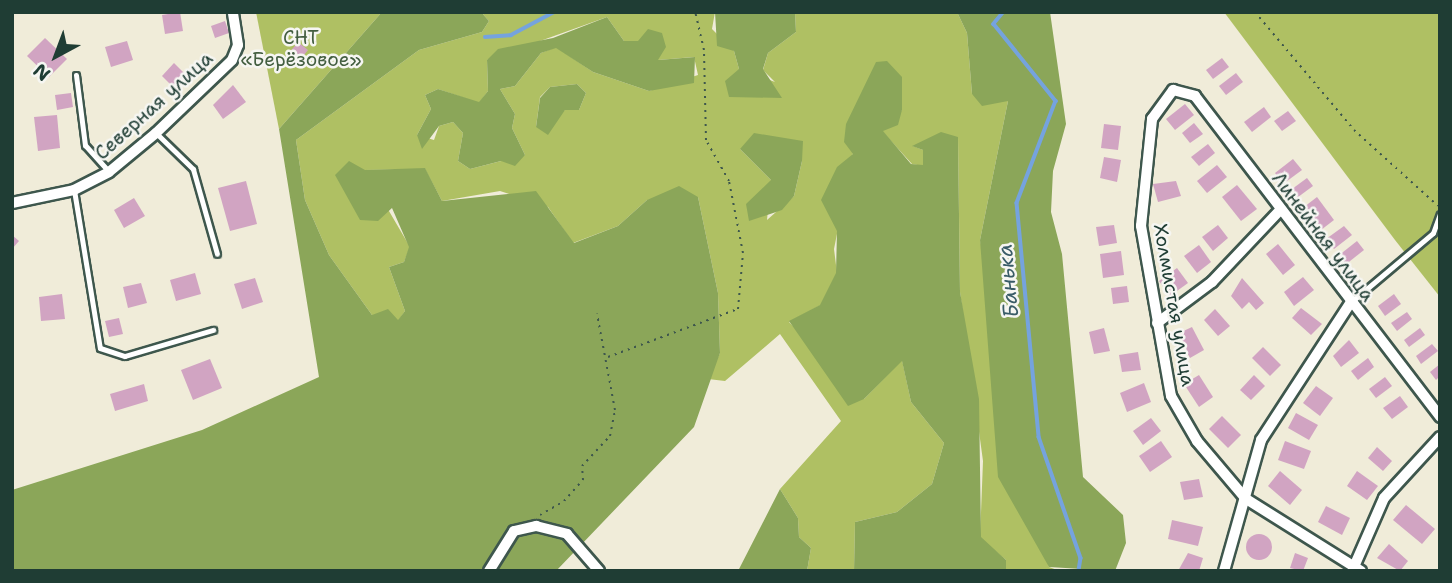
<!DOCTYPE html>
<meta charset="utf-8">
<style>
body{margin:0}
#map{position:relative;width:1452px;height:583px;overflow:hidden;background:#f0ecd9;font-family:"Shantell Sans",sans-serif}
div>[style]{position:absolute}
.green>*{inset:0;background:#afc063}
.forest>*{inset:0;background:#8ba659}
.stream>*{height:3.5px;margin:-1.75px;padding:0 1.75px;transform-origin:1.75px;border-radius:1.75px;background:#75a3de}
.building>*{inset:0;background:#d1a4c2}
.round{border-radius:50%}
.path>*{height:2px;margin-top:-1px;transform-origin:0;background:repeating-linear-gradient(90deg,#3e574d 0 2px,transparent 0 7px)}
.roads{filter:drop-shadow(2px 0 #3e574d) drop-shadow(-2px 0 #3e574d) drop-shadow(0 2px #3e574d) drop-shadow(0 -2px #3e574d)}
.service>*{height:5px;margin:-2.5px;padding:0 2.5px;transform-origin:2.5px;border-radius:2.5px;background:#fff}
.minor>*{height:10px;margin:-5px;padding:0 5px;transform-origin:5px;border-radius:5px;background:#fff}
span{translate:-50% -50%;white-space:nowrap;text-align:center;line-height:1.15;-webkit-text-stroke:5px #f6f6f2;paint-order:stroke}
.park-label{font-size:19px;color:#435e40}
.street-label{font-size:19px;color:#1f3d34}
.water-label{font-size:21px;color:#395c67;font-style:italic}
.frame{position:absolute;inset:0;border:14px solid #1f3d34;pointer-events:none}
.north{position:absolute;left:21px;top:21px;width:70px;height:70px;-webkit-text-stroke:5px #f6f6f2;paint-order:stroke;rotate:221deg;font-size:19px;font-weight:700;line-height:28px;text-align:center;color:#1f3d34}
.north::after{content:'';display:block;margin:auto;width:24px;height:32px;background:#1f3d34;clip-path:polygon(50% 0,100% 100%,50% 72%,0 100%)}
</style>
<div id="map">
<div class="green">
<i style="clip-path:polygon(256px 12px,382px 12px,279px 129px)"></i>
<i style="clip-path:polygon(evenodd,481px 12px,715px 12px,712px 29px,734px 51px,739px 69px,775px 82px,763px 70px,768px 53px,796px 32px,795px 12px,957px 12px,967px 33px,972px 94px,1008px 101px,980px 240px,1049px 567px,1060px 571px,1006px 571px,1006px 560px,980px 538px,983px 461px,960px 292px,958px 137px,913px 146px,923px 150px,923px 166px,912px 164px,882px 131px,902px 110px,902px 77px,853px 153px,834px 249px,837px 273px,821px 305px,789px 322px,864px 399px,902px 360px,911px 402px,944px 443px,932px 484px,897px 512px,855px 522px,854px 571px,807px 571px,811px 548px,799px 537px,798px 518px,780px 489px,841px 421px,780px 334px,725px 381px,708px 379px,720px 353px,718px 293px,698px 197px,647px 200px,618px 226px,573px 243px,548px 207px,500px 191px,442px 201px,425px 169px,365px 170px,410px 247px,404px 262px,389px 267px,405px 311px,398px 321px,372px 315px,329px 255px,305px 200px,296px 140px,419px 50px,482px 32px,489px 21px,481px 12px,607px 17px,624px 41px,638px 41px,658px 60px,694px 57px,698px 75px,649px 91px,593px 72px,556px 47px,541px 53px,515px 86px,500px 89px,515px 114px,512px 128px,525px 155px,470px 169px,458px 161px,463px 133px,453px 122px,439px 126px,434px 140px,417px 135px,431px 109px,425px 95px,438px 89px,479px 103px,488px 91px,487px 60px,607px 17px,481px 12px,577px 84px,586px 93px,579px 110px,565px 110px,536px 127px,540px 97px,550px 87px,577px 84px,481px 12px,740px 149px,802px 161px,794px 196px,767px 220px,771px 180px,740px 149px)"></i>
<i style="clip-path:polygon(1224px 12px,1440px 12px,1440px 297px,1395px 240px)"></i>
</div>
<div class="forest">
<i style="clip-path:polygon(382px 12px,481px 12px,489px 21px,482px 32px,419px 50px,296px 140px,305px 200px,329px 255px,372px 315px,388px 309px,398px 320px,405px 311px,389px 267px,404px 262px,409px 247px,392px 208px,378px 221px,360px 220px,335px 175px,349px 161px,365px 170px,425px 168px,442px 201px,536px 191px,574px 243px,618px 226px,647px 200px,679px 186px,698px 197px,718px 293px,720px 353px,694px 427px,556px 571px,12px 571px,12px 490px,202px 430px,319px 377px,279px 129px)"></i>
<i style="clip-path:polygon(715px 12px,795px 12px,796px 32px,768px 53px,763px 69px,782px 98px,729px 97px,725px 81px,739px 69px,734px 51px,717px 46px)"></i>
<i style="clip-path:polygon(957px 12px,1050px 12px,1066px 124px,1053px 171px,1051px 212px,1062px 254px,1083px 477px,1123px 515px,1126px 543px,1115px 571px,1049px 567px,998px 477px,980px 240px,1008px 101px,982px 106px,972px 94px,967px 33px)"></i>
<i style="clip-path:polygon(607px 17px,624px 41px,638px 41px,648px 29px,662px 33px,666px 47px,658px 60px,695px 57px,694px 83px,649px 91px,593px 72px,556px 48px,541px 53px,515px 86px,500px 89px,515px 114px,512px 128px,525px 155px,515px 166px,501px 161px,470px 169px,458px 161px,463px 133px,453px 122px,439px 126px,422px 149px,417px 135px,431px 109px,425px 95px,438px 89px,479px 102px,488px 91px,487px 60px,498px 49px,553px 38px)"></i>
<i style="clip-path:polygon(887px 61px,902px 77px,902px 110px,898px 125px,883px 131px,911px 164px,923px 165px,923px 150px,912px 146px,941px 132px,958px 137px,960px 292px,979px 399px,981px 537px,1006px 560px,1006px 571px,854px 571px,855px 522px,897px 512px,932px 484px,944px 443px,911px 402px,902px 361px,864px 399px,848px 406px,789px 321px,820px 305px,836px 273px,837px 231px,821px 200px,837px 167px,853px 154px,844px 142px,846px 124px,876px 62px)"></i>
<i style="clip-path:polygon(577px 84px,586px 93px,579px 110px,565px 110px,548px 135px,536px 127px,540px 98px,550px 87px)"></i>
<i style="clip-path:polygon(754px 133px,803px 141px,802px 161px,794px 196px,782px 210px,749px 221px,746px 204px,771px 180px,740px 149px)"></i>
<i style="clip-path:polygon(780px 489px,798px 518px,799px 537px,811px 548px,807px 571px,738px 571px)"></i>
</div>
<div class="stream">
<i style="left:1004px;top:12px;width:16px;rotate:130deg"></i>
<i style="left:994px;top:24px;width:99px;rotate:51.2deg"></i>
<i style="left:1056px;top:101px;width:109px;rotate:110.9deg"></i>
<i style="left:1017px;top:203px;width:235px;rotate:84.6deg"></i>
<i style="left:1039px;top:437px;width:128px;rotate:70.9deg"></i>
<i style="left:1081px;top:558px;width:13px;rotate:99deg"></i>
<i style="left:485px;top:37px;width:26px;rotate:-4deg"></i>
<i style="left:511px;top:35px;width:49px;rotate:-28.1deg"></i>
</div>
<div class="building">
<i style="clip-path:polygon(180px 12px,183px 31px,165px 34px,162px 15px)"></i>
<i style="clip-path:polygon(225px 21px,229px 33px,215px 38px,211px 26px)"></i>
<i style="clip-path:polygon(45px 38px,67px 59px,49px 77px,27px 56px)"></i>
<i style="clip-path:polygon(127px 41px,133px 60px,111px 67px,105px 47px)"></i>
<i style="clip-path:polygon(298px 42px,308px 50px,299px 61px,289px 53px)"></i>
<i style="clip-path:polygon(1222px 58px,1229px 67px,1213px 79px,1206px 70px)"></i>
<i style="clip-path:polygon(174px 63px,186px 75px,174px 88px,162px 76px)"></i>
<i style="clip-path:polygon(1236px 73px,1243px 82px,1226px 95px,1219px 86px)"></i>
<i style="clip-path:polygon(233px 85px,246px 102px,223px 119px,213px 105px)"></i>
<i style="clip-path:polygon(71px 93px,73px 107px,57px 110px,55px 95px)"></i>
<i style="clip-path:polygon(1185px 104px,1194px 115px,1175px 130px,1166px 119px)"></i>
<i style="clip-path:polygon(1264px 107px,1271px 117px,1252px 132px,1244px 122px)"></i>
<i style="clip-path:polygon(1288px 111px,1296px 121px,1282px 131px,1274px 121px)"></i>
<i style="clip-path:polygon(57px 115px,60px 148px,38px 151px,34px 117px)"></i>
<i style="clip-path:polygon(1194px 123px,1203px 134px,1190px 143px,1182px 133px)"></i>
<i style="clip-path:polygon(1104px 124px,1121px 126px,1118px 150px,1101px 148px)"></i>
<i style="clip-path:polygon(1208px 144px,1215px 153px,1199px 166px,1191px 157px)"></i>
<i style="clip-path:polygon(1104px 157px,1121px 160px,1117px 182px,1100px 178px)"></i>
<i style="clip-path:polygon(1293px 159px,1302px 170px,1283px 184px,1275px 173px)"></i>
<i style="clip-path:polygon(1217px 165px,1227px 177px,1207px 193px,1197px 181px)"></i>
<i style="clip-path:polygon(1307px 178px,1313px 186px,1294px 200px,1288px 192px)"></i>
<i style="clip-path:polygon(246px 181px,257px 224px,230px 231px,218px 188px)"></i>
<i style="clip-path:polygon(1176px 181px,1181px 196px,1158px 202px,1153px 184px)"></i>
<i style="clip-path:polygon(1237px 185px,1257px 209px,1241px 221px,1222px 197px)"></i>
<i style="clip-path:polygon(1317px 197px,1334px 220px,1321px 230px,1304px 207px)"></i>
<i style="clip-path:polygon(134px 198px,145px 216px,124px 228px,114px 210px)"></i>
<i style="clip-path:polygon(1114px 225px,1117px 243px,1099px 246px,1096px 227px)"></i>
<i style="clip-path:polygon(1218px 225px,1228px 238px,1213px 251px,1202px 237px)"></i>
<i style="clip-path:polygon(1344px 226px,1352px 235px,1334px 249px,1326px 239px)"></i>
<i style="clip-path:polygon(12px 235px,19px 241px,12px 249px)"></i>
<i style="clip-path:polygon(1357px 241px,1364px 250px,1345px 265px,1338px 256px)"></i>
<i style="clip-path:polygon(1278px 244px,1295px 265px,1283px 275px,1266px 254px)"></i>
<i style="clip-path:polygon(1199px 245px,1211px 262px,1197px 273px,1184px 256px)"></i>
<i style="clip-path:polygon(1121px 251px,1124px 275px,1103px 278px,1100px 254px)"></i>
<i style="clip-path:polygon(1177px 268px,1188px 283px,1170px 296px,1159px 281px)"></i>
<i style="clip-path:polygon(195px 273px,201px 294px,176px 301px,170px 280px)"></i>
<i style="clip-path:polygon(1303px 277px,1314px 290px,1294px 306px,1284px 292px)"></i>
<i style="clip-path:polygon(255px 278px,263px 302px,242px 309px,234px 284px)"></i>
<i style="clip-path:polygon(1242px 278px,1264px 303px,1256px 310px,1249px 302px,1242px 309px,1231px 296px)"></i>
<i style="clip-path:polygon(141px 283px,147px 303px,128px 308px,123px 287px)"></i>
<i style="clip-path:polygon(1127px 286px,1129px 302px,1113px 304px,1111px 288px)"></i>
<i style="clip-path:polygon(62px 294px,65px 319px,41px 321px,39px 297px)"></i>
<i style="clip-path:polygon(1394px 294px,1401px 304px,1385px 316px,1378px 306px)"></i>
<i style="clip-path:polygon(1301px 308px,1322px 324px,1311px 335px,1292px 318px)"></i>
<i style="clip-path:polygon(1215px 309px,1230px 326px,1218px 336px,1204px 320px)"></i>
<i style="clip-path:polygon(1407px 312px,1412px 319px,1397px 331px,1391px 323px)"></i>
<i style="clip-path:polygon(119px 318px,123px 334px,109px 337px,105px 321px)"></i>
<i style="clip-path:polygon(1192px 327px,1204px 350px,1190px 358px,1177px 334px)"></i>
<i style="clip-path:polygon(1104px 328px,1110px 351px,1094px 354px,1089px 332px)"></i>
<i style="clip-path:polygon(1420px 328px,1425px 335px,1409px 347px,1404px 340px)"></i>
<i style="clip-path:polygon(1349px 340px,1359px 353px,1341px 367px,1333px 356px)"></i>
<i style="clip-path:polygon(1432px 344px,1438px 351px,1421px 364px,1416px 356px)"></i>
<i style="clip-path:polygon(1263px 347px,1281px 365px,1270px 376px,1252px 358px)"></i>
<i style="clip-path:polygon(1138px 352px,1141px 370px,1122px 372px,1119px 355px)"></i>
<i style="clip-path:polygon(1368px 358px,1374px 367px,1358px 380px,1351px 371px)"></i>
<i style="clip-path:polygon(210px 359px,222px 388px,193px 400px,181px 370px)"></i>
<i style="clip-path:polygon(1440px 364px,1440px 376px,1436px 380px,1430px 372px)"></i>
<i style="clip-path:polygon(1199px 375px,1213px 397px,1199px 407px,1184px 384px)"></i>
<i style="clip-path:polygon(1254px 375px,1265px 386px,1251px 400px,1240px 390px)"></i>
<i style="clip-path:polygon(1385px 377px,1392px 386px,1376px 398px,1369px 389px)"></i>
<i style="clip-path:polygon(1144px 383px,1151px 402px,1127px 412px,1120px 393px)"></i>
<i style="clip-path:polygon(144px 384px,148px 401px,115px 411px,110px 394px)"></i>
<i style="clip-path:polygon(1316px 386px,1333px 398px,1320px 416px,1303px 403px)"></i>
<i style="clip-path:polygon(1400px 396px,1408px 407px,1392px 419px,1383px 408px)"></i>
<i style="clip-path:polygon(1296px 413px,1318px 425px,1309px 440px,1288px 428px)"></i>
<i style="clip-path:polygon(1222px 416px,1241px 435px,1228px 448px,1209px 429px)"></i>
<i style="clip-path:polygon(1151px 418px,1161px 431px,1143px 445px,1133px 431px)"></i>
<i style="clip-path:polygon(1161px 441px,1172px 457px,1150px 472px,1139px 456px)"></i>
<i style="clip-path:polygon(1285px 441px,1311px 451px,1304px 469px,1278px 460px)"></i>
<i style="clip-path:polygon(1377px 447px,1392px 461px,1383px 471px,1368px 458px)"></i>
<i style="clip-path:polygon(1280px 471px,1302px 490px,1290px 505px,1268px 486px)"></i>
<i style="clip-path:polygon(1357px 471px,1378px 486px,1367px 500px,1347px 486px)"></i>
<i style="clip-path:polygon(1199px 479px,1203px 497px,1184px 500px,1180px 482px)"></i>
<i style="clip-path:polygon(1406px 505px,1435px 529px,1422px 544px,1393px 520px)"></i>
<i style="clip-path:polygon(1326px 506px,1350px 518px,1342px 535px,1318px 522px)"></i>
<i style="clip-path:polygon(1172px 520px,1203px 527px,1198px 546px,1168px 539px)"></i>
<i class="round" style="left:1246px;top:534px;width:26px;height:26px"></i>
<i style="clip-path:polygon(1389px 544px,1408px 561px,1400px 571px,1377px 558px)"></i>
<i style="clip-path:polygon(1188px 553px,1203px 558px,1199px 571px,1178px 571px)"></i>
<i style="clip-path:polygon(1295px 553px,1308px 558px,1303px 571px,1290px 568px)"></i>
</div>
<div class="path">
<i style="left:1255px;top:12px;width:154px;rotate:50deg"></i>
<i style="left:1354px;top:130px;width:113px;rotate:42.1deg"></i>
<i style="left:608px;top:357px;width:139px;rotate:-20.3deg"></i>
<i style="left:738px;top:309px;width:56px;rotate:-84.9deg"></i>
<i style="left:743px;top:253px;width:73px;rotate:-101deg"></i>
<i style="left:729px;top:181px;width:47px;rotate:-119.3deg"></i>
<i style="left:706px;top:140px;width:90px;rotate:-91.3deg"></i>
<i style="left:704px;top:50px;width:39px;rotate:-103deg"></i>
<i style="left:540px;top:515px;width:28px;rotate:-30deg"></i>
<i style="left:564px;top:501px;width:28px;rotate:-48deg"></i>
<i style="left:583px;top:480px;width:14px;rotate:-94deg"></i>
<i style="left:582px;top:466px;width:41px;rotate:-47deg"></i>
<i style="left:610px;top:436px;width:26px;rotate:-79deg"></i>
<i style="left:615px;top:410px;width:98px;rotate:-100.6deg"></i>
</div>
<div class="roads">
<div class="service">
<i style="left:76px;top:75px;width:71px;rotate:82.7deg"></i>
<i style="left:85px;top:145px;width:36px;rotate:48deg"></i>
<i style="left:156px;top:133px;width:52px;rotate:44.2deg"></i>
<i style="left:193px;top:169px;width:88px;rotate:74.2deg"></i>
<i style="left:74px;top:190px;width:160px;rotate:80.7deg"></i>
<i style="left:100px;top:348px;width:26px;rotate:18deg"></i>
<i style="left:125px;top:356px;width:92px;rotate:-16.5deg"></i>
<i style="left:1351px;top:302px;width:107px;rotate:-40.1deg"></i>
<i style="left:1433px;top:233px;width:20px;rotate:-70deg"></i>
</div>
<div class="minor">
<i style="left:12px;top:203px;width:63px;rotate:-11.8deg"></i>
<i style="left:74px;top:190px;width:39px;rotate:-27deg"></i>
<i style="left:109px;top:172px;width:61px;rotate:-39.7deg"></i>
<i style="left:156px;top:133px;width:105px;rotate:-43.8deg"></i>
<i style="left:232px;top:60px;width:16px;rotate:-68deg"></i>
<i style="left:238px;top:45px;width:33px;rotate:-99deg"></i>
<i style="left:1157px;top:323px;width:69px;rotate:-36.7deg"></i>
<i style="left:1212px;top:282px;width:99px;rotate:-46.6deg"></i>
<i style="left:1353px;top:569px;width:77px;rotate:-66.4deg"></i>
<i style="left:1384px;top:498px;width:83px;rotate:-47.4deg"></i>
<i style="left:489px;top:571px;width:47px;rotate:-58deg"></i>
<i style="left:514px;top:531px;width:23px;rotate:-13deg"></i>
<i style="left:536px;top:526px;width:32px;rotate:14deg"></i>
<i style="left:567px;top:534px;width:49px;rotate:49.1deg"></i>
<i style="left:1224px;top:571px;width:136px;rotate:-74.2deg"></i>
<i style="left:1261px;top:440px;width:165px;rotate:-56.9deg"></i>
<i style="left:1361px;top:571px;width:136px;rotate:-147.9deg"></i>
<i style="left:1246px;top:499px;width:76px;rotate:-130.2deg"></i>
<i style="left:1197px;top:441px;width:52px;rotate:-120deg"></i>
<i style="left:1171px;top:396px;width:173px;rotate:-100deg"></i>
<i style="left:1141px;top:226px;width:108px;rotate:-84.1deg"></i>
<i style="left:1152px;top:119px;width:36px;rotate:-54deg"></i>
<i style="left:1173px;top:90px;width:23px;rotate:15deg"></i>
<i style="left:1195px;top:96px;width:404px;rotate:52.6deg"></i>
</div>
</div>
<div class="park-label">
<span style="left:301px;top:49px">СНТ<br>«Берёзовое»</span>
</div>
<div class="street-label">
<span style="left:154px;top:106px;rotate:-42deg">Северная улица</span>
<span style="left:1323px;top:237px;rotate:53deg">Линейная улица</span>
<span style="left:1174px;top:305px;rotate:80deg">Холмистая улица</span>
</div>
<div class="water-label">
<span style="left:1008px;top:281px;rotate:-95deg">Банька</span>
</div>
<div class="frame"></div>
<div class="north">N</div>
</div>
